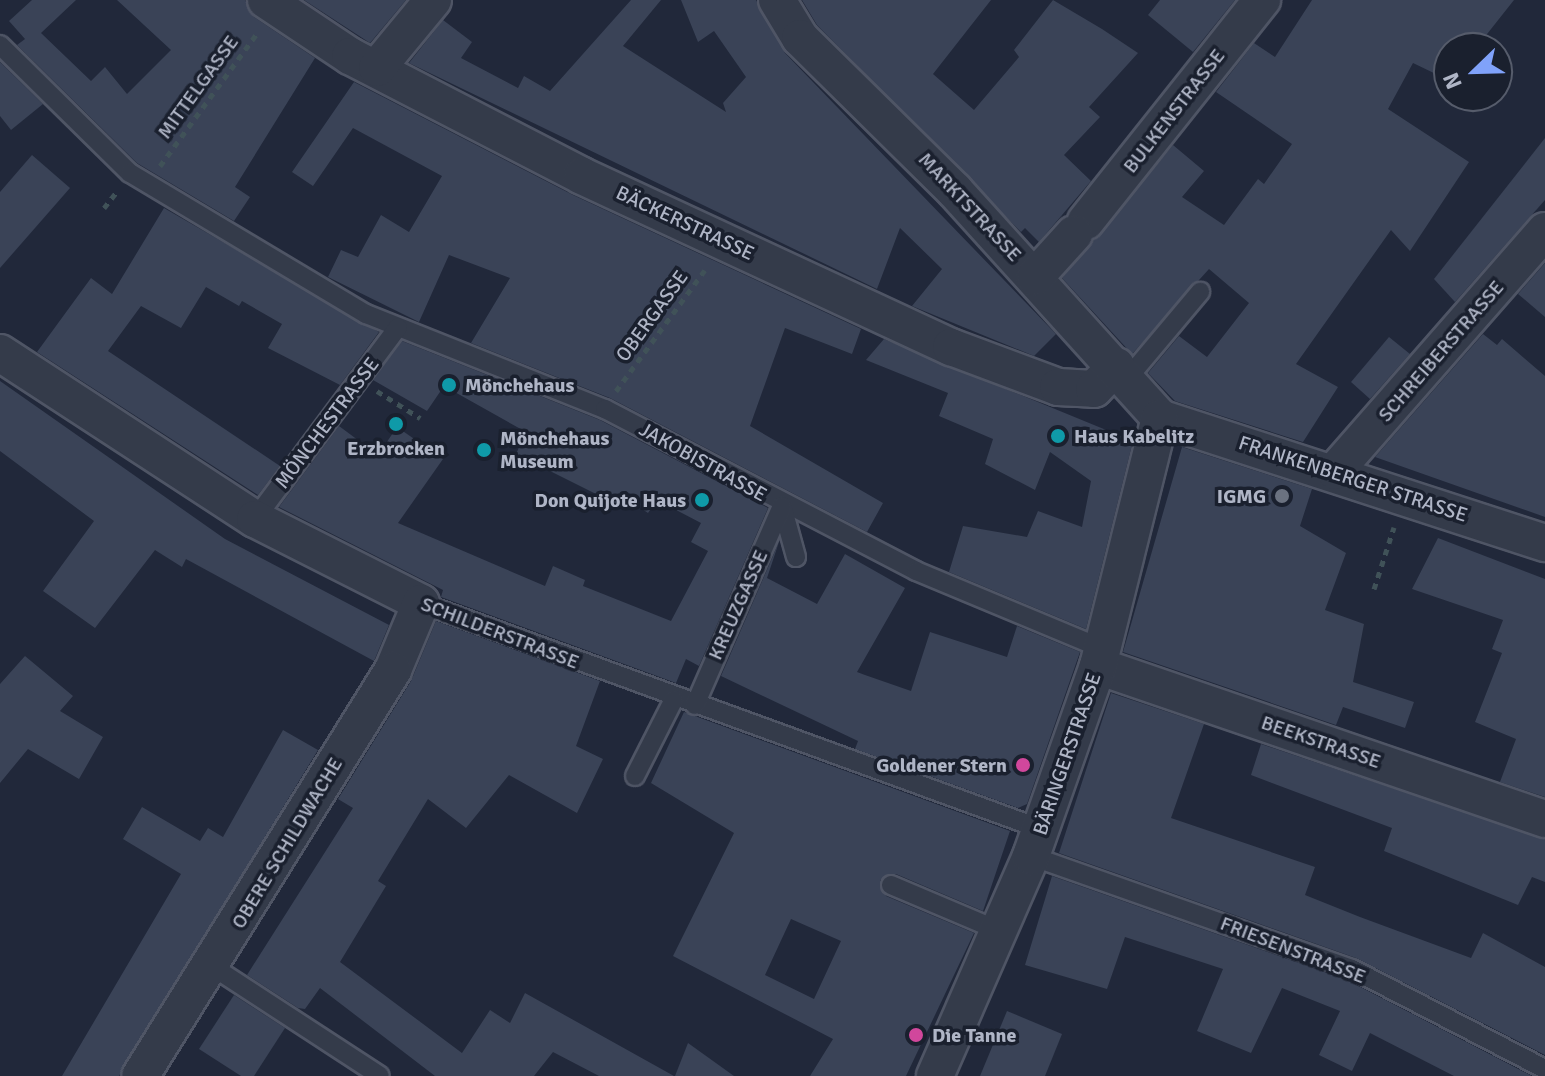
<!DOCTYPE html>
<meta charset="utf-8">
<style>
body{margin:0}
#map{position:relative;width:1545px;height:1076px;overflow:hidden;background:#21283a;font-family:Signika,sans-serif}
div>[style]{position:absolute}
.building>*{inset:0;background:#3a4357}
.path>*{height:5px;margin-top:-2.5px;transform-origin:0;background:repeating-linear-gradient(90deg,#405258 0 6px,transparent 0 12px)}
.roads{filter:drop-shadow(2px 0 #4f5565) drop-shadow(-2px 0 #4f5565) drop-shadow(0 2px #4f5565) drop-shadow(0 -2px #4f5565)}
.service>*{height:18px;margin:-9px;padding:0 9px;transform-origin:9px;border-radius:9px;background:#343b4a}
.minor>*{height:36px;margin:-18px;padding:0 18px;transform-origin:18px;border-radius:18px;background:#343b4a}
.dots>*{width:22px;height:22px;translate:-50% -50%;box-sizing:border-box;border:4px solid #1a202e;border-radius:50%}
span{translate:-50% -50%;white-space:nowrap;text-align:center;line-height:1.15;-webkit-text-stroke:7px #1a202e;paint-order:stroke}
.street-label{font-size:20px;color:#afb5c6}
.poi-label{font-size:20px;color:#afb5c6;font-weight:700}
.left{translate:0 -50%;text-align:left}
.right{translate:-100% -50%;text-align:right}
.north{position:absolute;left:1433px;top:32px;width:80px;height:80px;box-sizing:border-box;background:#1a202e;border:2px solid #565c6b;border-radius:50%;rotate:247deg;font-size:22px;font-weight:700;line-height:32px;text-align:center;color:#afb5c6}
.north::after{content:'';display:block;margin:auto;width:28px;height:36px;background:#80a2fa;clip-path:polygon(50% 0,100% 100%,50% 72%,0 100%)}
</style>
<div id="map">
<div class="building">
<i style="clip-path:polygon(32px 0,76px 0,41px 33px,91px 81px,105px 67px,127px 94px,171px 50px,117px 0,245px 0,254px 17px,315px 58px,235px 187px,250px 197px,234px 221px,137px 163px,17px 45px,25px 39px,9px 21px)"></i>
<i style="clip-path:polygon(304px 0,406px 0,370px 43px)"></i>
<i style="clip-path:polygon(631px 0,661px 0,623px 46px,726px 112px,723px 103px,746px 77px,714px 31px,698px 42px,681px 0,756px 0,785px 53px,1056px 334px,1034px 356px,912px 306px,942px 269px,900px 228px,877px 289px,409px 63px,443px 20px,472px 42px,461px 58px,518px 88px,524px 76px,550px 91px)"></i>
<i style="clip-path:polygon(802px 0,991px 0,933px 74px,974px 110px,1019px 57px,1014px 50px,1053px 0,1102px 29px,1138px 53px,1089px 107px,1100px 117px,1064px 155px,1091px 181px,1039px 242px,1025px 228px,1021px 232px,817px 25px)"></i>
<i style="clip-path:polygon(1160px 0,1235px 0,1193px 52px,1148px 15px)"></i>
<i style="clip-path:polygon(1312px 0,1514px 0,1476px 48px,1449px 48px,1440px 76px,1413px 63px,1388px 109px,1469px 162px,1410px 251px,1391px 230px,1296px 364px,1338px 387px,1303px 442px,1175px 401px,1148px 373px,1179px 336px,1207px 357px,1249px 303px,1209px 269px,1132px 354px,1062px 278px,1173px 145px,1204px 171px,1182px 197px,1224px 225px,1258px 179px,1264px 184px,1292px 144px,1216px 92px,1254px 43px,1275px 57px)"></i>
<i style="clip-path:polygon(0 62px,43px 104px,11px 130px,0 116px)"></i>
<i style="clip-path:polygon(354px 82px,573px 195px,861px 329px,852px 354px,785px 328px,750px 426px,883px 503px,867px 532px,610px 398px,471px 343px,510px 278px,449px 255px,419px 322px,328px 277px,341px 250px,358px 257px,381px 215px,409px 232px,442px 176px,353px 128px,313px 186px,292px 172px)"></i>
<i style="clip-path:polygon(1545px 138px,1545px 200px,1455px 302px,1434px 279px)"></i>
<i style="clip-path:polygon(32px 155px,70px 188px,0 268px,0 192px)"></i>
<i style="clip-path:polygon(164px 208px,379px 332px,340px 385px,268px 348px,282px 324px,242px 301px,239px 306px,206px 287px,181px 328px,141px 306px,108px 351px,280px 466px,258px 495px,37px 352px,91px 278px,112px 294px)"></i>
<i style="clip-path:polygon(1545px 263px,1545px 317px,1518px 294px)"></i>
<i style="clip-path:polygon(1483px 334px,1497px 345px,1502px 339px,1545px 376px,1545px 517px,1375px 457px)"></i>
<i style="clip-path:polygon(1389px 337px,1410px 354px,1370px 399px,1351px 382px)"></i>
<i style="clip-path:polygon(884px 339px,1133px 441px,1086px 629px,949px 572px,963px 526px,1027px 537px,1038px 511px,1082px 527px,1091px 481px,1050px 452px,1035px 490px,985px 464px,993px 439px,939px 416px,948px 393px,866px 360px)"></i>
<i style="clip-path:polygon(402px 341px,600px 420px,768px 508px,699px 666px,686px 659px,676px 683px,441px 597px,443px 590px,279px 507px,339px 426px,378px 455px,397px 427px,443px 459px,398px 523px,545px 586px,553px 566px,585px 580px,583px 586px,671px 621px,708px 551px,691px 542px,701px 523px,657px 500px,648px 513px,627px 499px,622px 507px,516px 454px,526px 432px,444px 386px,427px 411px,373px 380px)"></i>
<i style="clip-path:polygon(0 381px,225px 539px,389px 625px,374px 661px,186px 559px,182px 567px,155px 550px,95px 628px,43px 591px,94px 521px,0 451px)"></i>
<i style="clip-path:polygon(1182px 447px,1312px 489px,1300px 526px,1346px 553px,1325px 610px,1364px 624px,1353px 682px,1414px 702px,1405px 728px,1343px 707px,1336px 725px,1123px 652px)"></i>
<i style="clip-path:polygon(1438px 538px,1545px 579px,1545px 797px,1500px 782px,1516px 739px,1475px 722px,1502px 653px,1492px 649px,1503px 620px,1412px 589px)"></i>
<i style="clip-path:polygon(779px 542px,767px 578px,817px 604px,845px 554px,905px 588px,857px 672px,865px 675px,911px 691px,930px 632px,1007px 657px,1017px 626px,1080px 652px,1027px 804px,1018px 808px,855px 749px,858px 741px,721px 676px)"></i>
<i style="clip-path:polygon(436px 621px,600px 681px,576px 746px,603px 759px,577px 813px,509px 775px,466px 828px,428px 799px,378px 881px,386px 886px,340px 962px,462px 1053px,490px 1010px,510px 1023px,525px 993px,674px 1076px,599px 1076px,553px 1052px,534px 1076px,435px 1076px,320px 988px,305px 1009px,298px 1008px,247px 975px,353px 808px,338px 799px,411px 681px)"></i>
<i style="clip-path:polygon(25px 656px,73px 696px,60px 711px,103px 737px,79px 779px,28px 749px,0 783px,0 684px)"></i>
<i style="clip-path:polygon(1111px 693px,1204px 724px,1171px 818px,1315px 867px,1305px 895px,1360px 917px,1471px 958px,1483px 933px,1545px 967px,1545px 1055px,1356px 958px,1059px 853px)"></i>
<i style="clip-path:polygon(evenodd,684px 712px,1010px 831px,983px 911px,896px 874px,880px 880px,886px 896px,974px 933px,906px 1076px,810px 1076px,833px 1039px,673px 956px,734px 833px,651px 783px,684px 712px,791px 919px,841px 941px,814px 999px,765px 975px,791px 919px)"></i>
<i style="clip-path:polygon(283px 730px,318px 750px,119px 1076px,62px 1076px,181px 874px,123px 839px,142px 807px,200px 841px,208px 828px,223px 837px)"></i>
<i style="clip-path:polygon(1261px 744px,1545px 839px,1545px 882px,1532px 877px,1518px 905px,1384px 851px,1392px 828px,1251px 775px)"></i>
<i style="clip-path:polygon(1052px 876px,1347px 980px,1532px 1076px,1454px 1076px,1370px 1033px,1352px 1071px,1319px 1055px,1340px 1011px,1282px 988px,1251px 1053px,1197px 1031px,1223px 969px,1125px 937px,1107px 989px,1025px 965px)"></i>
<i style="clip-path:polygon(234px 995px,285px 1028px,254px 1076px,241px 1076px,199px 1049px)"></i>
<i style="clip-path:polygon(1007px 1011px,1062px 1034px,1045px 1076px,980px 1076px)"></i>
<i style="clip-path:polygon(688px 1043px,734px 1076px,675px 1076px)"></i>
</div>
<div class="path">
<i style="left:160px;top:166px;width:166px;rotate:-53.8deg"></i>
<i style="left:104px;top:208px;width:23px;rotate:-52deg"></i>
<i style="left:377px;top:391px;width:51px;rotate:32.1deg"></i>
<i style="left:616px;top:391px;width:150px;rotate:-53.7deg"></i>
<i style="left:1374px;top:589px;width:65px;rotate:-72.1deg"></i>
</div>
<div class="roads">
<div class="service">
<i style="left:0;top:45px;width:182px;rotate:44.6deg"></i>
<i style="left:130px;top:173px;width:275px;rotate:30.9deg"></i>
<i style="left:366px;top:314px;width:257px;rotate:21.7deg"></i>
<i style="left:605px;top:409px;width:351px;rotate:27.5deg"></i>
<i style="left:916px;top:571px;width:203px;rotate:22.6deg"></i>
<i style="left:1127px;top:379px;width:114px;rotate:-50deg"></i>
<i style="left:782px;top:506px;width:53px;rotate:74.6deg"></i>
<i style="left:255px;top:519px;width:239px;rotate:-53.3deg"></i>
<i style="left:421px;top:603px;width:660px;rotate:20.03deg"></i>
<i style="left:695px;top:705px;width:217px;rotate:-66.4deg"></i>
<i style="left:635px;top:776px;width:86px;rotate:-63.1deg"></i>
<i style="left:1031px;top:856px;width:340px;rotate:19.4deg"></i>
<i style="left:1352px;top:969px;width:217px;rotate:27.4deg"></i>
<i style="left:891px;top:885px;width:118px;rotate:22.9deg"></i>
<i style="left:213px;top:967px;width:199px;rotate:33.1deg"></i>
</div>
<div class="minor">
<i style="left:266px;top:0;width:101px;rotate:33.7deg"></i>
<i style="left:350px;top:56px;width:261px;rotate:27.3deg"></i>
<i style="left:582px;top:176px;width:407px;rotate:24.9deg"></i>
<i style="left:951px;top:347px;width:114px;rotate:20.5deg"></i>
<i style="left:1058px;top:387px;width:36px;rotate:3deg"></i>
<i style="left:1094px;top:389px;width:32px;rotate:-46deg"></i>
<i style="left:777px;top:0;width:44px;rotate:58.8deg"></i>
<i style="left:800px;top:38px;width:218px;rotate:44.6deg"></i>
<i style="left:955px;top:191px;width:306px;rotate:47.9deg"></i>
<i style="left:377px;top:68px;width:88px;rotate:-50.5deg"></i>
<i style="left:1086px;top:221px;width:283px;rotate:-51.5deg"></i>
<i style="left:1035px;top:277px;width:58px;rotate:-47.8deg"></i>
<i style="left:0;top:353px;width:304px;rotate:33.1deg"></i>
<i style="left:255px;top:519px;width:186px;rotate:26.8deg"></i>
<i style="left:421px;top:603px;width:73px;rotate:112.7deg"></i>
<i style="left:393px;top:670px;width:478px;rotate:121.9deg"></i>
<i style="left:1160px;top:418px;width:405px;rotate:18deg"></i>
<i style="left:1335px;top:471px;width:319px;rotate:-48.8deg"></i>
<i style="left:1098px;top:666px;width:472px;rotate:18.9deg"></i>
<i style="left:935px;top:1076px;width:240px;rotate:-66.4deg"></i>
<i style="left:1031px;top:856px;width:201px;rotate:-70.6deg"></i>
<i style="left:1098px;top:666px;width:256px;rotate:-76deg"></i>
</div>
</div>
<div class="dots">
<i style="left:449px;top:385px;background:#0f9aa8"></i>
<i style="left:396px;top:424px;background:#0f9aa8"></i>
<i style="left:1058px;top:436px;background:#0f9aa8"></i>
<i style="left:484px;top:450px;background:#0f9aa8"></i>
<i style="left:1282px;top:496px;background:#6b7280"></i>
<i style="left:702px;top:500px;background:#0f9aa8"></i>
<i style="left:1023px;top:765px;background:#d1479c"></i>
<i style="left:916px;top:1035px;background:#d1479c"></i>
</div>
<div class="street-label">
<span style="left:198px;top:87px;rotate:-54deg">MITTELGASSE</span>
<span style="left:1174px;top:111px;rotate:-52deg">BULKENSTRASSE</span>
<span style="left:970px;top:207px;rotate:47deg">MARKTSTRASSE</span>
<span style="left:685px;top:223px;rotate:25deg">BÄCKERSTRASSE</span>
<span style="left:652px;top:316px;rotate:-54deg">OBERGASSE</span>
<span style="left:1441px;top:351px;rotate:-49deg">SCHREIBERSTRASSE</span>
<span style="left:327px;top:423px;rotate:-53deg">MÖNCHESTRASSE</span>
<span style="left:703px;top:462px;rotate:29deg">JAKOBISTRASSE</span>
<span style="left:1353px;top:479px;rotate:18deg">FRANKENBERGER STRASSE</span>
<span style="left:738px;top:605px;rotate:-66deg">KREUZGASSE</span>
<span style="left:500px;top:633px;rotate:21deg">SCHILDERSTRASSE</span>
<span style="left:1321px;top:742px;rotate:19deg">BEEKSTRASSE</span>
<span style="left:1067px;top:754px;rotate:-71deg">BÄRINGERSTRASSE</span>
<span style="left:287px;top:843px;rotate:-59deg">OBERE SCHILDWACHE</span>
<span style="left:1293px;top:950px;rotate:21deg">FRIESENSTRASSE</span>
</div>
<div class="poi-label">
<span class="left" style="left:465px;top:385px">Mönchehaus</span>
<span class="left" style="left:1074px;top:436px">Haus Kabelitz</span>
<span class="left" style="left:500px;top:450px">Mönchehaus<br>Museum</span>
<span style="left:396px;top:448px">Erzbrocken</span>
<span class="right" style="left:1266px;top:496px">IGMG</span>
<span class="right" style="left:686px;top:500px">Don Quijote Haus</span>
<span class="right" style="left:1007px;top:765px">Goldener Stern</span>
<span class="left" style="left:932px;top:1035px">Die Tanne</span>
</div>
<div class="north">N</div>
</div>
